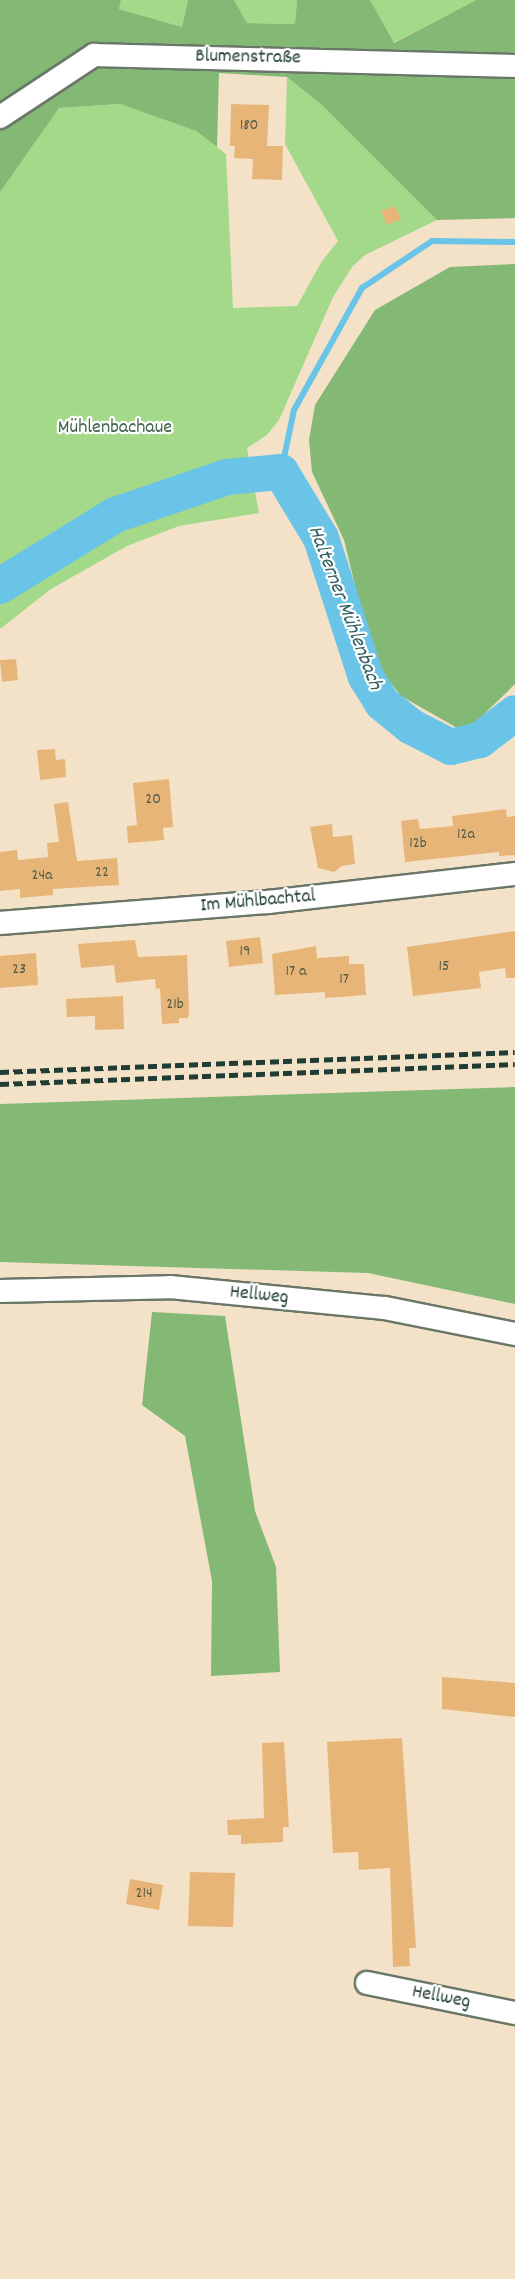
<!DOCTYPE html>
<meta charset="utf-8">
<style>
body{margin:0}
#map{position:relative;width:515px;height:2279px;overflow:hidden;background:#f4e2c8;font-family:Dekko,sans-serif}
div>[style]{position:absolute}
.green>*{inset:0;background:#a4d989}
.forest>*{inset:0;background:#83b975}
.stream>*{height:6px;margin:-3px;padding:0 3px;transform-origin:3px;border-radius:3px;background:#69c4e7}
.river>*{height:36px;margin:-18px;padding:0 18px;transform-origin:18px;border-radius:18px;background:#69c4e7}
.building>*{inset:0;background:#e8b579}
.roads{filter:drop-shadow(2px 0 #6a7768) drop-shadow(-2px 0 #6a7768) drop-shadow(0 2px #6a7768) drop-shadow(0 -2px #6a7768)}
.minor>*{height:22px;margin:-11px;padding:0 11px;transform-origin:11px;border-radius:11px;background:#fff}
.rail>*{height:4.5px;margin-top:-2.25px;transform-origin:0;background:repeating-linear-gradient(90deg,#1f3d34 0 9px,transparent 0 13.5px)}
span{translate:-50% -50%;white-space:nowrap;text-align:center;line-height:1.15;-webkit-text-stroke:4.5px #fff;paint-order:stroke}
.number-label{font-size:16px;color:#515b45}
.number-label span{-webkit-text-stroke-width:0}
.street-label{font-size:20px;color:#1f3d34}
.park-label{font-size:20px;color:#406449}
.water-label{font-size:21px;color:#325f61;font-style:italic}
</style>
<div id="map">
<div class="green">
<i style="clip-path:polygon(121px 0,188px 0,182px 27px,119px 9px)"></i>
<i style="clip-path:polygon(234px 0,297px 0,295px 24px,247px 23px)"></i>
<i style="clip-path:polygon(370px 0,476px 0,393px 43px)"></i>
<i style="clip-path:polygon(287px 77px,323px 106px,437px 220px,365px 255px,352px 267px,333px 297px,279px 420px,267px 435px,247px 448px,259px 513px,179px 526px,127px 546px,51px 589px,0 629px,0 165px,38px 136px,59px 108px,120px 104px,196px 131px,226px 154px,233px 308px,297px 306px,322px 261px,338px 241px,285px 144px)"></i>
</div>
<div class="forest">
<i style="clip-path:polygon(0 0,121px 0,119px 9px,182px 27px,188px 0,234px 0,247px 23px,295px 24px,297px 0,370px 0,394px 43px,476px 0,515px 0,515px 218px,437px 220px,323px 106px,287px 77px,219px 73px,217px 147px,196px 131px,120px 104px,59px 108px,0 192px)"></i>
<i style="clip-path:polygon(515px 264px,515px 684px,472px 726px,459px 729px,401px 696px,373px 660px,344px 540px,312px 472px,309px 440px,315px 405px,375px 310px,450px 267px)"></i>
<i style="clip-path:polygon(515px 1087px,515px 1304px,368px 1273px,0 1262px,0 1104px)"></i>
<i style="clip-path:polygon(152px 1312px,225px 1316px,255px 1511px,276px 1567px,280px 1672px,211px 1676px,212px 1581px,185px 1436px,142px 1405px)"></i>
</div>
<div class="stream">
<i style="left:281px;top:472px;width:63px;rotate:-78.2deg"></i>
<i style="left:294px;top:410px;width:140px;rotate:-60.9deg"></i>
<i style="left:362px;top:288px;width:84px;rotate:-33.9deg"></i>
<i style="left:432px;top:241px;width:83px;rotate:0.7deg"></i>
</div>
<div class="river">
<i style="left:0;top:586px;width:135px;rotate:-31.7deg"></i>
<i style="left:115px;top:515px;width:118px;rotate:-18.7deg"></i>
<i style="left:227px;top:477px;width:54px;rotate:-5.3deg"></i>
<i style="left:281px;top:472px;width:77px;rotate:58.8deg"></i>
<i style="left:321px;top:538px;width:146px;rotate:72.1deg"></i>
<i style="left:366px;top:677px;width:31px;rotate:58deg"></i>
<i style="left:382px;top:703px;width:36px;rotate:39deg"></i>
<i style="left:410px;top:726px;width:46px;rotate:27.1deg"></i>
<i style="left:451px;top:747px;width:30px;rotate:-14deg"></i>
<i style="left:480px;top:740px;width:44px;rotate:-37.6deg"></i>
</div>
<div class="building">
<i style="clip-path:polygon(231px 104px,269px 105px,267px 146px,283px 146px,282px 180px,252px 179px,253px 159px,234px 158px,235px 146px,230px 146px)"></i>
<i style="clip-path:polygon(395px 206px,401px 219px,387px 225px,381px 211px)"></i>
<i style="clip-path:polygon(16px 659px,18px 680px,2px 682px,0 660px)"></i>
<i style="clip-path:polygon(55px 749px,56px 760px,65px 759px,66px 777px,40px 780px,37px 750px)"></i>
<i style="clip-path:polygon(169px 779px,173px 827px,163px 828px,164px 840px,128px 843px,127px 826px,137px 825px,133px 783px)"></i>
<i style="clip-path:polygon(68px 802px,77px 861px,117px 858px,119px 885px,53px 889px,53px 895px,20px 898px,20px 889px,0 891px,0 852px,17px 850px,18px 860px,48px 857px,47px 843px,59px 842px,54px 804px)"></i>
<i style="clip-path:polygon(506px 809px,507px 817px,515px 816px,515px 855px,499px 856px,499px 852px,405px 862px,401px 821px,418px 819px,420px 829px,453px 826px,452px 816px)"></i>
<i style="clip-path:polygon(332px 824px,333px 837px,352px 835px,355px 864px,342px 866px,334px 872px,318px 868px,310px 827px)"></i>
<i style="clip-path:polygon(515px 931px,515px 978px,506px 978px,505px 968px,479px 972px,481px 988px,413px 996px,407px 947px)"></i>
<i style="clip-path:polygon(260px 937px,263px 963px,229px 967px,226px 941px)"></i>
<i style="clip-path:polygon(135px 940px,138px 957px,187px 955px,189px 1012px,188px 1018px,179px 1018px,179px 1023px,162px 1024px,160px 988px,156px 989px,155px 979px,116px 983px,114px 965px,81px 968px,78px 944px)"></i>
<i style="clip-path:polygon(316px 946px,317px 958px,349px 956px,349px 964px,364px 964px,366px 995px,325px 998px,325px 992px,275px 995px,272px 954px)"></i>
<i style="clip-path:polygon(36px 953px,38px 985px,0 988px,0 956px)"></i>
<i style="clip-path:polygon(123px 996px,124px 1029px,95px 1030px,95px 1016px,67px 1017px,66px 999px)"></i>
<i style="clip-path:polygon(442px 1677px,515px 1683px,515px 1717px,442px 1709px)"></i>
<i style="clip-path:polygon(402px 1738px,416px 1948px,409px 1948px,410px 1966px,393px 1967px,390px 1868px,359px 1870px,358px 1852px,333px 1853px,327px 1742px)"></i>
<i style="clip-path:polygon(284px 1742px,289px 1827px,283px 1827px,283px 1842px,241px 1844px,241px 1835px,228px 1835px,227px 1820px,264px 1818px,262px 1743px)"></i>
<i style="clip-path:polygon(190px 1872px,235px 1873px,233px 1927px,188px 1926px)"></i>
<i style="clip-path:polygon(130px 1879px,163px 1885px,159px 1910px,126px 1904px)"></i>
</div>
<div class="roads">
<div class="minor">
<i style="left:0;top:117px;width:113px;rotate:-33.4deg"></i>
<i style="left:94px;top:55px;width:421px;rotate:1.5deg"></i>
<i style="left:0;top:923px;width:269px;rotate:-4.5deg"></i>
<i style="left:268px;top:902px;width:249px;rotate:-6.5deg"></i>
<i style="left:0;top:1291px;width:170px;rotate:-1.3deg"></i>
<i style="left:170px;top:1287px;width:216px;rotate:5.6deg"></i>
<i style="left:385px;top:1308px;width:133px;rotate:11.3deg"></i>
<i style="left:367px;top:1983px;width:151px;rotate:11.5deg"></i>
</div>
</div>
<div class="rail">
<i style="left:0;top:1072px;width:515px;rotate:-2.22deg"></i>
<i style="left:0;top:1084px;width:515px;rotate:-2.22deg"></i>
</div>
<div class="number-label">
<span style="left:249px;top:126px">180</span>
<span style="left:153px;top:800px">20</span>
<span style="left:466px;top:835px">12a</span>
<span style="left:418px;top:844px">12b</span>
<span style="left:102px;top:873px">22</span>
<span style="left:42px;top:876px">24a</span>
<span style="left:245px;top:952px">19</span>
<span style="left:444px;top:967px">15</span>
<span style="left:19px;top:970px">23</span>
<span style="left:296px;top:972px">17 a</span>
<span style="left:344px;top:980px">17</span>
<span style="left:175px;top:1005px">21b</span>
<span style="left:144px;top:1894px">214</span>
</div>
<div class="street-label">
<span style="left:248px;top:58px;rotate:1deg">Blumenstraße</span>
<span style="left:258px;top:902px;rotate:-5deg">Im Mühlbachtal</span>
<span style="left:259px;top:1296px;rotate:6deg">Hellweg</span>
<span style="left:441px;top:1998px;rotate:11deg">Hellweg</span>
</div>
<div class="park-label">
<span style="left:115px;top:428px">Mühlenbachaue</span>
</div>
<div class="water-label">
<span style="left:344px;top:608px;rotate:69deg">Halterner Mühlenbach</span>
</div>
</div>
